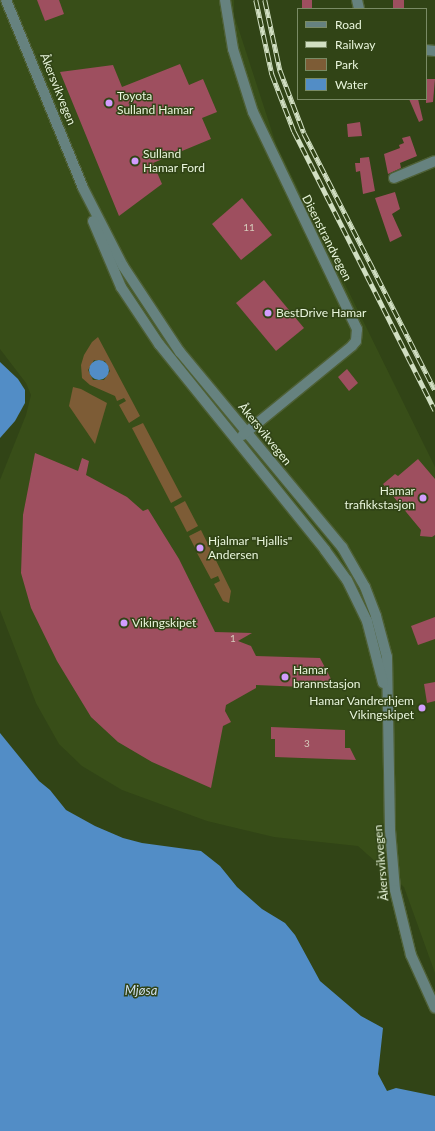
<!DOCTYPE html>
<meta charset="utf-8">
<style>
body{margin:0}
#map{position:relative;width:435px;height:1131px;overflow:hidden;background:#314416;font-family:Lato,sans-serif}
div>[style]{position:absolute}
.built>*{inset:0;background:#384e18}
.green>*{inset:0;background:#7d5c36}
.water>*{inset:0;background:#528dc6}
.round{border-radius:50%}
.building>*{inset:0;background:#9e4f5f}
.roads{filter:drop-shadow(1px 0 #4e6036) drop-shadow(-1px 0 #4e6036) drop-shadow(0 1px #4e6036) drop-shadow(0 -1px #4e6036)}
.minor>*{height:10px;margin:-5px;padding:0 5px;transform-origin:5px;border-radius:5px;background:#66827f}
.rail>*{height:4.5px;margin-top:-2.25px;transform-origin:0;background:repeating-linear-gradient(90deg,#314416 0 9px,#d1dfc2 0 18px);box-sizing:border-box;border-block:1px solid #d1dfc2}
.dots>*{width:11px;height:11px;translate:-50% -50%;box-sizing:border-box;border:2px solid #314416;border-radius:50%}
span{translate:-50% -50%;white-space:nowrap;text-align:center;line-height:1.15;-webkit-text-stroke:3px #314416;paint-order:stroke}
.number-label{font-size:10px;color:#d6ccbc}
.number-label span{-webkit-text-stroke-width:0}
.street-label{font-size:12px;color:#e8f5db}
.poi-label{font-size:12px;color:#e8f5db}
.left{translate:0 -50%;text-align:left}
.right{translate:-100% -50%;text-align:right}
.water-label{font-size:13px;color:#cfdeee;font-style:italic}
.legend{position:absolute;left:297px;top:8px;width:130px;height:92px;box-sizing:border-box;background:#314416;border:1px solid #7a8b65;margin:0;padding:5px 7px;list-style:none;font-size:12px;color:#e8f5db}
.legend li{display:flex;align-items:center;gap:8px;height:20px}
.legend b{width:20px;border:1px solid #7a8b65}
</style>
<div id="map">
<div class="built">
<i style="clip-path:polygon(0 0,234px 0,234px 15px,276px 144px,435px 467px,435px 973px,404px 887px,358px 846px,274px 837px,207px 821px,122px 790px,82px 766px,59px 744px,36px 703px,0 610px,0 480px,26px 415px,31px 395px,26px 383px,0 349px)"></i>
</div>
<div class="green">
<i style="clip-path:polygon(evenodd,98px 337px,140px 416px,129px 423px,119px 405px,126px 401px,124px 398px,117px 401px,115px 396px,90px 385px,82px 378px,81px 365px,84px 355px,92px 342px,98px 337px,94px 360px,105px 361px,110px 371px,104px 380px,93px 380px,88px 370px,94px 360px)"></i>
<i style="clip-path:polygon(73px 387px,81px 389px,107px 403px,95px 444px,69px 406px)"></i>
<i style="clip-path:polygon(143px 423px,182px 497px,171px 503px,132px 428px)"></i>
<i style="clip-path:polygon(185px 501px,198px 526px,187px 532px,174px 507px)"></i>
<i style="clip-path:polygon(201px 530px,231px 591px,229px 603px,223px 601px,214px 584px,220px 581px,218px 576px,211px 579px,197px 553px,203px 549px,201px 545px,195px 548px,189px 536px)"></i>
</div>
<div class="water">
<i class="round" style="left:89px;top:360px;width:20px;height:20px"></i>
<i style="clip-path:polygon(0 362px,18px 379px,25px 390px,25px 403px,15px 421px,0 438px)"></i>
<i style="clip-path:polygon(0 733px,39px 781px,50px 790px,66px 810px,95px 826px,123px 838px,142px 843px,201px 851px,220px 866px,237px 887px,262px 909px,285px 923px,295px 935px,320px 981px,361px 1016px,383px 1028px,378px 1074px,387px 1091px,396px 1088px,435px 1096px,435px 1131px,0 1131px)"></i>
</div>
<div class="building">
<i style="clip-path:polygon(37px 0,59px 0,64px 14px,45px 21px)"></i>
<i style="clip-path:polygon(302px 0,312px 0,312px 9px,302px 9px)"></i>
<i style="clip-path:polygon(393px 0,404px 0,404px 8px,393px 8px)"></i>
<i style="clip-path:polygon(180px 64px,189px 85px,203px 79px,217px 112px,202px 118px,211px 139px,153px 163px,162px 184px,119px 216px,60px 72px,113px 65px,122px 87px)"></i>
<i style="clip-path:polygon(426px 79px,435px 79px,433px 102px,426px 103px)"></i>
<i style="clip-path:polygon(409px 99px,418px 99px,423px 120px,419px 122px)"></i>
<i style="clip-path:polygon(360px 122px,362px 136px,348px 137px,347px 124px)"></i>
<i style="clip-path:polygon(410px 136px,417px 156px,400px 163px,401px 168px,388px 174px,384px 154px,400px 148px,399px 145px,404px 143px,402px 138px)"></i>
<i style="clip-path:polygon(369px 157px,375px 191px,363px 194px,360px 171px,356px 172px,355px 163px,360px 163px,360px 158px)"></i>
<i style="clip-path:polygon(395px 192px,400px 209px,392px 214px,402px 236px,390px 242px,375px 198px)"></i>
<i style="clip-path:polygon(242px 198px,272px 235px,241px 260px,212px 224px)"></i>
<i style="clip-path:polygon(264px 280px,304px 328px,276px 351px,236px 303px)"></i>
<i style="clip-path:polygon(347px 369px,358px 383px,349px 391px,338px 377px)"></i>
<i style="clip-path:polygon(35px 453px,78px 471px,82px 458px,89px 461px,86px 475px,127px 497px,143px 511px,148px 509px,179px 559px,215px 632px,252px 633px,238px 641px,251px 646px,256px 656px,320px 658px,331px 679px,328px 688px,256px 685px,256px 688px,226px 705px,225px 711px,231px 722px,223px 726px,211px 788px,152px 762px,118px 742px,91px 717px,57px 661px,31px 608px,21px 573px,23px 515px)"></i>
<i style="clip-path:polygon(418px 459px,435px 479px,435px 535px,432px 537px,420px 536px,421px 530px,383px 484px,395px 474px,398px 476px)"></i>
<i style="clip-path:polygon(435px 617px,435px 639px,418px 645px,411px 626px)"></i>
<i style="clip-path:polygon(435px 682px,435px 701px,427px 703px,424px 684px)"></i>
<i style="clip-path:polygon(271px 727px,345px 730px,345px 748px,350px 748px,356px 760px,275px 757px,275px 739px,271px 739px)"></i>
</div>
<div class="roads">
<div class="minor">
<i style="left:6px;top:0;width:203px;rotate:67.7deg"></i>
<i style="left:83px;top:188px;width:88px;rotate:62.9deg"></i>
<i style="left:123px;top:266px;width:103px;rotate:56.5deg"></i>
<i style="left:180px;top:352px;width:254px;rotate:50.3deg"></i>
<i style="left:342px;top:547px;width:46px;rotate:60.1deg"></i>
<i style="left:365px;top:587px;width:31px;rotate:69deg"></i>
<i style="left:376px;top:616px;width:42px;rotate:75deg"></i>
<i style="left:387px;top:657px;width:173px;rotate:89deg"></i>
<i style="left:390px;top:830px;width:60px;rotate:85.2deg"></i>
<i style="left:395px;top:890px;width:67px;rotate:76.2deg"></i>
<i style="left:411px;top:955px;width:58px;rotate:65.6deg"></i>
<i style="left:225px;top:0;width:50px;rotate:80.7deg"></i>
<i style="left:233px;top:49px;width:66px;rotate:72.4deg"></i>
<i style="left:253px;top:112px;width:241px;rotate:64.4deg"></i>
<i style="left:357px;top:329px;width:12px;rotate:95deg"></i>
<i style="left:356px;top:341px;width:6px;rotate:129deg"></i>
<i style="left:352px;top:346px;width:141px;rotate:140.8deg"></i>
<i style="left:357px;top:0;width:9px;rotate:77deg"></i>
<i style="left:426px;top:50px;width:9px;rotate:6deg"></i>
<i style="left:394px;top:178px;width:44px;rotate:-22.5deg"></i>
<i style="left:93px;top:221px;width:72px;rotate:67deg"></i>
<i style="left:121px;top:287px;width:69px;rotate:56.3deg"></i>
<i style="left:159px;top:344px;width:265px;rotate:51.1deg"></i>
<i style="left:325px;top:550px;width:37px;rotate:54deg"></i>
<i style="left:347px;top:580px;width:46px;rotate:64deg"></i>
<i style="left:367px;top:621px;width:64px;rotate:75.5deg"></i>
</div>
</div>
<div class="rail">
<i style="left:256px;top:0;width:76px;rotate:77.8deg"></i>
<i style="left:272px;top:74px;width:61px;rotate:68.9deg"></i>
<i style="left:294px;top:131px;width:313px;rotate:63.2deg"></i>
<i style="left:265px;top:0;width:72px;rotate:77.9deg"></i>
<i style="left:280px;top:70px;width:67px;rotate:69.1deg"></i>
<i style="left:304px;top:133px;width:288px;rotate:63deg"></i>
</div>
<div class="dots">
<i style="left:109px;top:103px;background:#d29dfd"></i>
<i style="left:135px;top:161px;background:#d29dfd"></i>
<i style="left:268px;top:313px;background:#d29dfd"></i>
<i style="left:423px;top:498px;background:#d29dfd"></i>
<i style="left:200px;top:548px;background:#d29dfd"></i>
<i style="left:124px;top:623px;background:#d29dfd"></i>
<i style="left:285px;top:677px;background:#d29dfd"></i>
<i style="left:422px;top:708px;background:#d29dfd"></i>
</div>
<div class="number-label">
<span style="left:249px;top:228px">11</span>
<span style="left:233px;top:639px">1</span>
<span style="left:307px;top:744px">3</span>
</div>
<div class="street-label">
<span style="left:58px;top:89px;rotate:68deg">Åkersvikvegen</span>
<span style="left:327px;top:238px;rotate:63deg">Disenstrandvegen</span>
<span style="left:265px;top:434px;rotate:51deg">Åkersvikvegen</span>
<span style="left:381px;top:863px;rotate:-95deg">Åkersvikvegen</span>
</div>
<div class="poi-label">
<span class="left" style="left:117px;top:103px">Toyota<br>Sulland Hamar</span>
<span class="left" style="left:143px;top:161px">Sulland<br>Hamar Ford</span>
<span class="left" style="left:276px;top:313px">BestDrive Hamar</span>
<span class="right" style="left:415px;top:498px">Hamar<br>trafikkstasjon</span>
<span class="left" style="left:208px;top:548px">Hjalmar "Hjallis"<br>Andersen</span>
<span class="left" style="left:132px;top:623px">Vikingskipet</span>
<span class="left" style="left:293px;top:677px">Hamar<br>brannstasjon</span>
<span class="right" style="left:414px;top:708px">Hamar Vandrerhjem<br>Vikingskipet</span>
</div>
<div class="water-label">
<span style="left:141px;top:990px">Mjøsa</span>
</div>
<ul class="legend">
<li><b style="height:5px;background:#66827f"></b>Road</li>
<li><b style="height:5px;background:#d1dfc2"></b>Railway</li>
<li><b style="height:11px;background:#7d5c36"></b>Park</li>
<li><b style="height:11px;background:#528dc6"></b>Water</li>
</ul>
</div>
